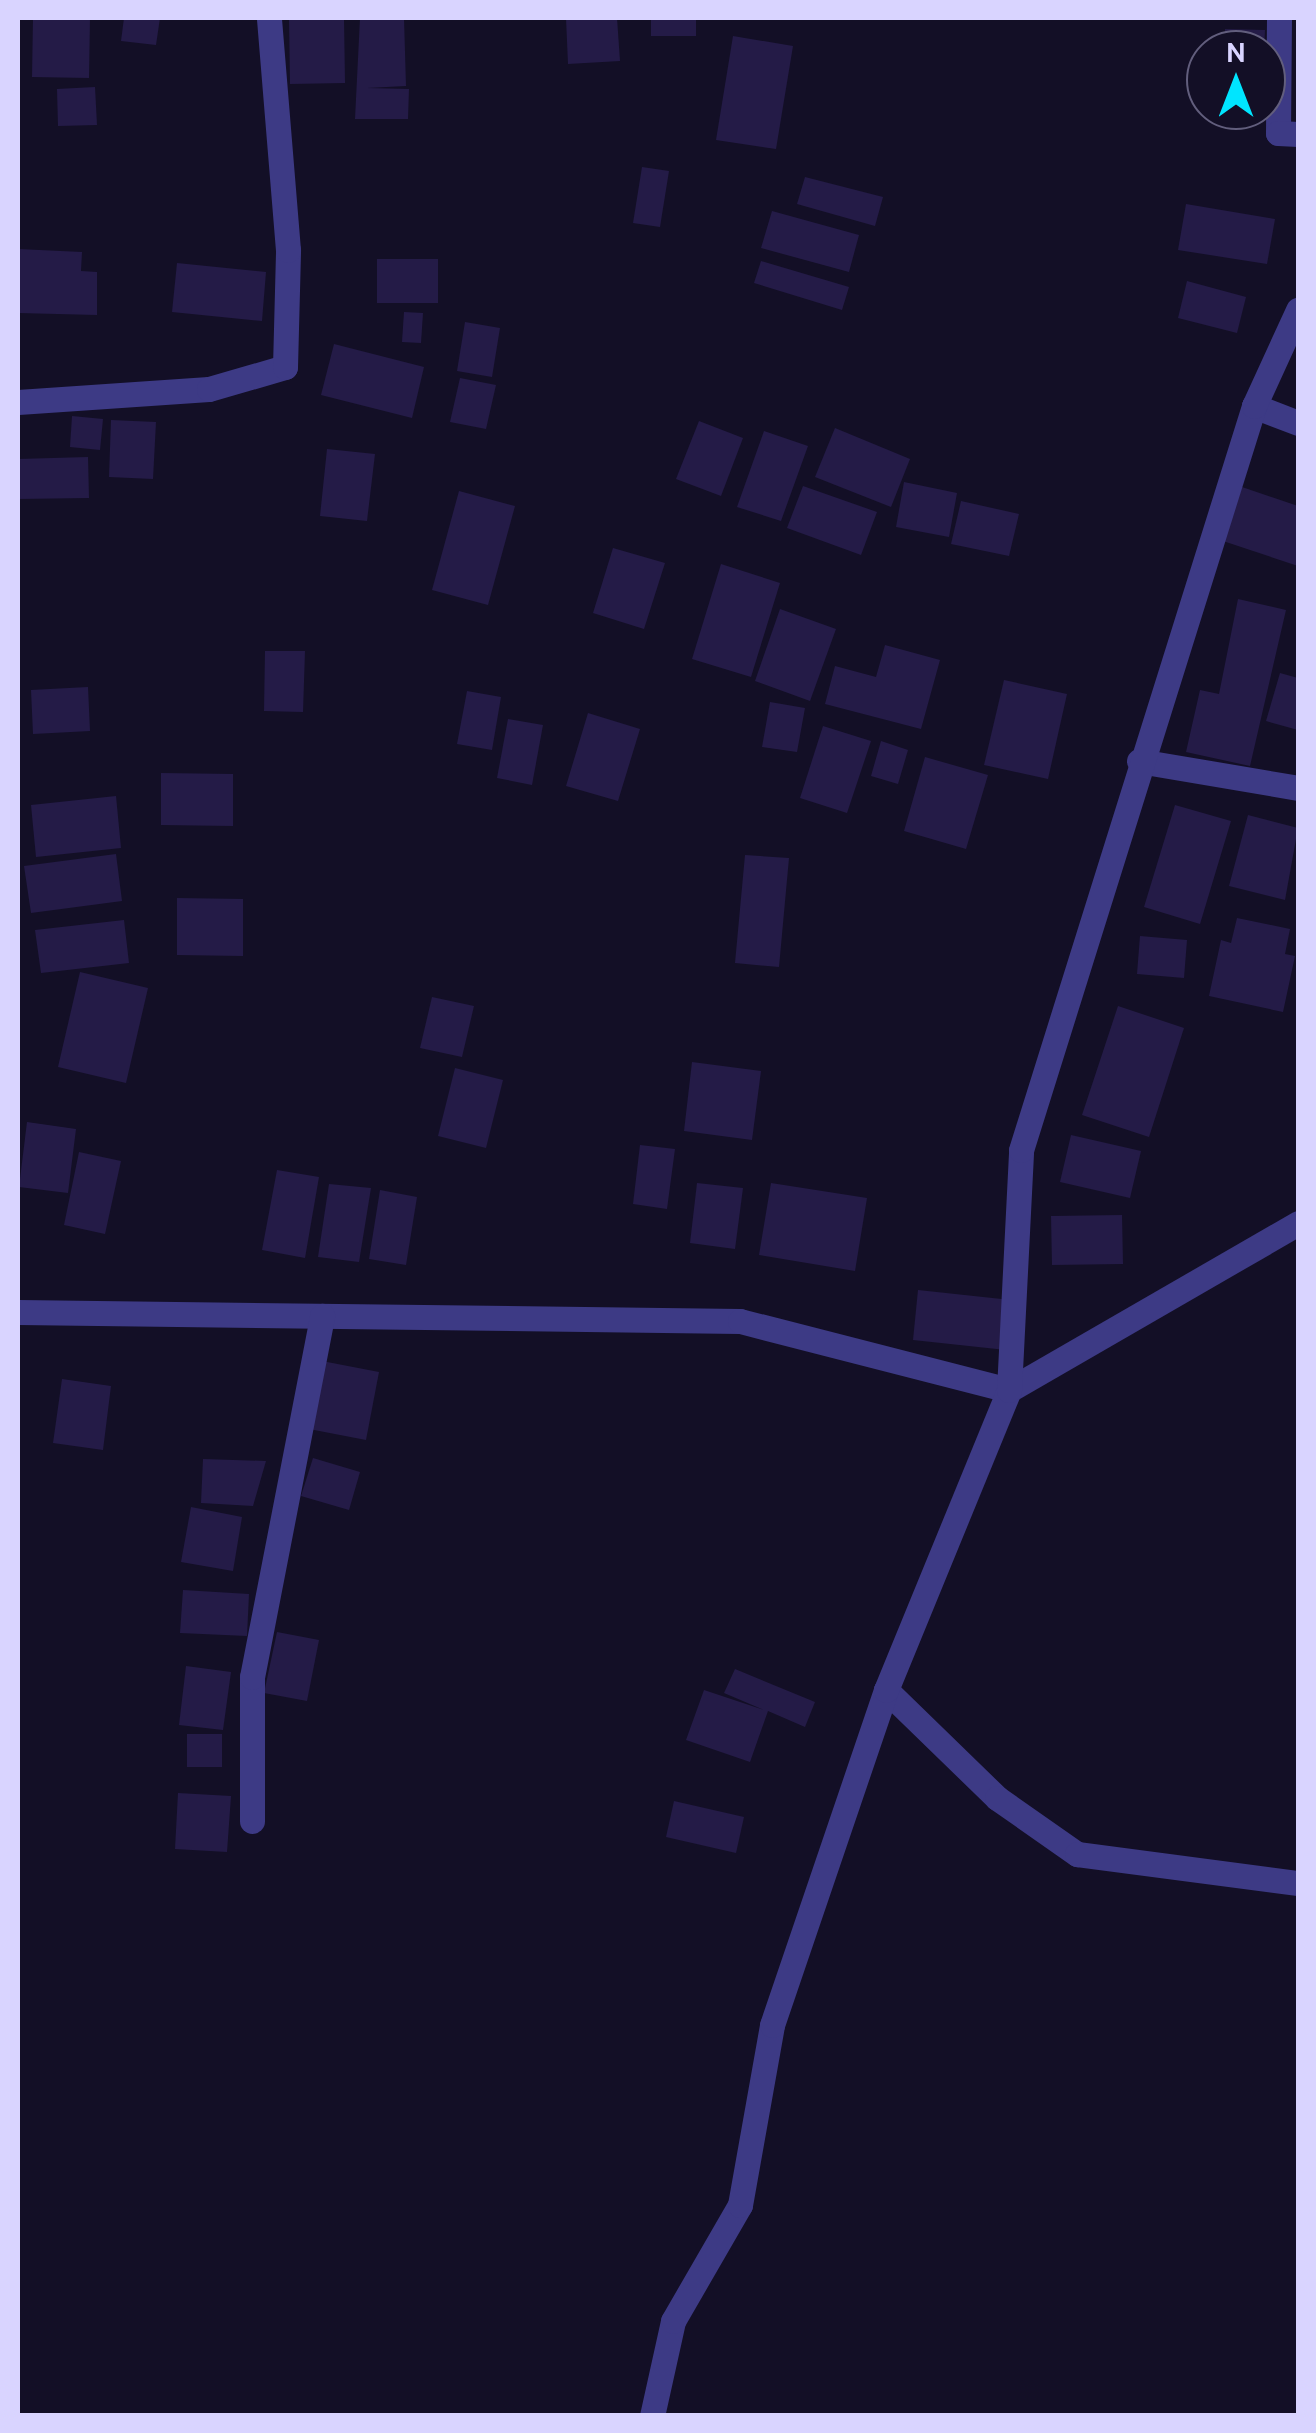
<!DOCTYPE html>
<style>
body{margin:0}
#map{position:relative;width:1316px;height:2433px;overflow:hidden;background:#130f26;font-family:Cabin,sans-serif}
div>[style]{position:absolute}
.building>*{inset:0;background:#241b47}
.minor>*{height:25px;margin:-12.5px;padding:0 12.5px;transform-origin:12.5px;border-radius:12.5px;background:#3d3a85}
span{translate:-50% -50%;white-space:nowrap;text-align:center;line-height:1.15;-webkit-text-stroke:8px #130f26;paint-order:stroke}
.frame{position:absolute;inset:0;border:20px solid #d9d4ff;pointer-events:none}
.north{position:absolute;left:1186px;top:30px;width:100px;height:100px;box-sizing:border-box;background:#130f26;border:2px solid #625e7d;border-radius:50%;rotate:0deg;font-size:28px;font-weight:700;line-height:40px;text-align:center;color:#d9d4ff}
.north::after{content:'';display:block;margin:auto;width:35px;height:45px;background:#00e5ff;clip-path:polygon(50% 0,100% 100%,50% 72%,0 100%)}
</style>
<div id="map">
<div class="building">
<i style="clip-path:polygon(33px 18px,90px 18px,89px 78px,32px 77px)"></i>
<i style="clip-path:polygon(124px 18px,160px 18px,156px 45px,121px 41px)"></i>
<i style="clip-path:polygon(289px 18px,344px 18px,345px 83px,290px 84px)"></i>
<i style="clip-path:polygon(360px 18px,404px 18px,406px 86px,367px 88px,409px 89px,408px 119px,355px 119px)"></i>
<i style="clip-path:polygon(566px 18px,617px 18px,620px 61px,568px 64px)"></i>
<i style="clip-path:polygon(651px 18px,696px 18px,696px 36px,651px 36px)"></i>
<i style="clip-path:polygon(1225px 29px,1265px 30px,1264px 50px,1225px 50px)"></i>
<i style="clip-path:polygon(733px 36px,793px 46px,776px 149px,716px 140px)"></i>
<i style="clip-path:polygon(95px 87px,97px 125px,58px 126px,57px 89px)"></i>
<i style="clip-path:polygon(642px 167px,669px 171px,660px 227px,633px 223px)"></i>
<i style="clip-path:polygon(805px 177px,883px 197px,875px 226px,797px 204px)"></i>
<i style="clip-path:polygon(1186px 204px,1275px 219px,1267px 264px,1178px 250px)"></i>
<i style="clip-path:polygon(772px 211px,859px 235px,849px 272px,761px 248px)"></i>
<i style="clip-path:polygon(18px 249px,82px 252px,81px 271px,97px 272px,97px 315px,18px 313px)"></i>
<i style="clip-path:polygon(377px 259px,438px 259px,438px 303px,377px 303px)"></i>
<i style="clip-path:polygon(761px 261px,849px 287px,842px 310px,754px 283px)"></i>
<i style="clip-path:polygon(177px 263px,266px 272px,262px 321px,172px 312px)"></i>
<i style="clip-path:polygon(1187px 281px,1246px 297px,1237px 333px,1178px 318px)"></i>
<i style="clip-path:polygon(404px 312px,423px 313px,421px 343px,402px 342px)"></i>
<i style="clip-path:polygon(465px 322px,500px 328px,492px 377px,457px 371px)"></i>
<i style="clip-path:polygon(334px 344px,424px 367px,412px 418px,321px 395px)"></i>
<i style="clip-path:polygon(460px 378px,496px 385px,486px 429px,450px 422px)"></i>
<i style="clip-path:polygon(72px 416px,103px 419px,100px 450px,70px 447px)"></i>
<i style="clip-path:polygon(111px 420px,156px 422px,153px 479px,109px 477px)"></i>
<i style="clip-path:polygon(699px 421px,743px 438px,721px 496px,676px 479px)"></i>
<i style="clip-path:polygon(835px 428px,910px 459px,891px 507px,815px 477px)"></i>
<i style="clip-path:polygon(764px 431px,808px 446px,781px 521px,737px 507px)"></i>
<i style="clip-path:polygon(327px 449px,375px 454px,367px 521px,320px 516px)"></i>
<i style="clip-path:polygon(88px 457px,89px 498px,18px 499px,18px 459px)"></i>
<i style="clip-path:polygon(904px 482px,957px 493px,949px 537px,896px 527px)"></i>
<i style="clip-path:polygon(803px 486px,877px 512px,861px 555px,787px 528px)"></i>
<i style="clip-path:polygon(1242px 487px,1298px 506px,1298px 566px,1223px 541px)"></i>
<i style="clip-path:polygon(459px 491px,515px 506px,488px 605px,432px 590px)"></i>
<i style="clip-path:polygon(961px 501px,1019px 514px,1009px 556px,951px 544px)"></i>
<i style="clip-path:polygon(613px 548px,665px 563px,644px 629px,593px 613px)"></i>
<i style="clip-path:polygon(721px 564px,780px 583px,751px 677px,692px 659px)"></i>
<i style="clip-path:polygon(1238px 599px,1286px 610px,1250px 766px,1186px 752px,1200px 690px,1219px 694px)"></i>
<i style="clip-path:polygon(780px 609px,836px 629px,810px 701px,755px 681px)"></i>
<i style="clip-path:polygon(885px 645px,940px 660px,921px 729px,825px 704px,835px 666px,876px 677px)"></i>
<i style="clip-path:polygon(265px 651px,305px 651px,303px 712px,264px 711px)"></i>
<i style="clip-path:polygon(1280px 673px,1298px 678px,1298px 730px,1266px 721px)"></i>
<i style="clip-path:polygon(1004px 680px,1067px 694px,1048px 779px,984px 765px)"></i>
<i style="clip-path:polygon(88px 687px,90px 731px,33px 734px,31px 690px)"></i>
<i style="clip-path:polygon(467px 691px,501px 697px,492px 750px,457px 744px)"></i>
<i style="clip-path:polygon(770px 702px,805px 708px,797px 752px,762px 747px)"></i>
<i style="clip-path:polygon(588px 713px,640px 729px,618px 801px,566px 786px)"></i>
<i style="clip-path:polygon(508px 719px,543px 725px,532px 785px,497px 778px)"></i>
<i style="clip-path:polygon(823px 726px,871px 741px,847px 813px,800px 798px)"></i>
<i style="clip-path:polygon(881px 741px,908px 750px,898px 784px,871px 776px)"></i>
<i style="clip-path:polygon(925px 757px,988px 775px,966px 849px,904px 831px)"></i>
<i style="clip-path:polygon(161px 773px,233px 774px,233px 826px,161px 825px)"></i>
<i style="clip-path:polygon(116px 796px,121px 848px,36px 857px,31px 805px)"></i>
<i style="clip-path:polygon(1175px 805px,1231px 821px,1200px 924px,1144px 907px)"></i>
<i style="clip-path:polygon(1248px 815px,1298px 828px,1285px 900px,1229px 886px)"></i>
<i style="clip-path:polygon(116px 854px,122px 901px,31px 913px,24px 866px)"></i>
<i style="clip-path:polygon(745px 855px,789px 858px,779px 967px,735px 963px)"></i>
<i style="clip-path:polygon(177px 898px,243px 899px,243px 956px,177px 955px)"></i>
<i style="clip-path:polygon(1237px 918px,1290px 929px,1285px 954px,1295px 956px,1283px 1012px,1209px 996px,1221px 940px,1231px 943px)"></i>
<i style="clip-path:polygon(124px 920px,129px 963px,41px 973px,35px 930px)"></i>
<i style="clip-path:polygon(1140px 936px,1187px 940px,1184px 978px,1137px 974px)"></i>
<i style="clip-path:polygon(80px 972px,148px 988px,126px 1083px,58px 1067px)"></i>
<i style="clip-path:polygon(432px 997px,474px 1006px,462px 1057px,420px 1048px)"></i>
<i style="clip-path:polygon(1118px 1006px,1184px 1028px,1149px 1137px,1082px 1115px)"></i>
<i style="clip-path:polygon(692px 1062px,761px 1071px,752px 1140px,684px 1131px)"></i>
<i style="clip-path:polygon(455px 1068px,503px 1080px,486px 1148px,438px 1136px)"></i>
<i style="clip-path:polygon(27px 1122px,76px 1129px,68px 1193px,19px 1187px)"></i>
<i style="clip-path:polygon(1071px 1135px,1141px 1151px,1130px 1198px,1060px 1182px)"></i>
<i style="clip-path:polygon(640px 1145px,675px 1149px,667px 1209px,633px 1204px)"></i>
<i style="clip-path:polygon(79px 1152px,121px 1161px,105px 1234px,64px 1225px)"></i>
<i style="clip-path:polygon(277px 1170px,319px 1177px,305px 1258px,262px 1250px)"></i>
<i style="clip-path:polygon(697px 1183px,743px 1188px,735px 1249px,690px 1243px)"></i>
<i style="clip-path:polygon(771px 1183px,867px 1198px,855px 1271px,759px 1255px)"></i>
<i style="clip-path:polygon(329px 1184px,371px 1188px,359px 1262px,318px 1257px)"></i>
<i style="clip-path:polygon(380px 1190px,417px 1197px,406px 1265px,369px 1259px)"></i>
<i style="clip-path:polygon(1122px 1215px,1123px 1264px,1052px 1265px,1051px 1216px)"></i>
<i style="clip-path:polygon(918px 1290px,1011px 1300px,1006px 1350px,913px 1340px)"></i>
<i style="clip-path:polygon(322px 1361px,379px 1372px,366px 1440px,309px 1429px)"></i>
<i style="clip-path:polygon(62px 1379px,111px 1386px,103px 1450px,53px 1443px)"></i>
<i style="clip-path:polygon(313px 1458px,360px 1472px,349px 1510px,301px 1496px)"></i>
<i style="clip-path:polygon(203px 1459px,266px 1461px,253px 1506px,201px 1503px)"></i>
<i style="clip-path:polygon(191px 1507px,242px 1517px,233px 1571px,181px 1562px)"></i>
<i style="clip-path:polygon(183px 1590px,249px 1594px,247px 1636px,180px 1633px)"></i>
<i style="clip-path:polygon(277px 1632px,319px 1640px,307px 1701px,264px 1693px)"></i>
<i style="clip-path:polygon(186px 1666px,231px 1672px,223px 1730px,179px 1725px)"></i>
<i style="clip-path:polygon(735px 1669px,815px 1702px,805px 1727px,768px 1711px,750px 1762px,686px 1740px,704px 1690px,764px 1710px,724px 1693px)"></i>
<i style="clip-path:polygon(187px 1734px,222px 1734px,222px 1767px,187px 1767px)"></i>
<i style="clip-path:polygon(178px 1793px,231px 1796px,227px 1852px,175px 1849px)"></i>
<i style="clip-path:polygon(674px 1801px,744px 1817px,736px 1853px,666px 1837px)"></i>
</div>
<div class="minor">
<i style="left:1279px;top:18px;width:115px;rotate:90.5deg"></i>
<i style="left:1278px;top:133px;width:20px;rotate:3deg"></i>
<i style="left:18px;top:402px;width:191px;rotate:-3.9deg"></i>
<i style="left:209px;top:389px;width:79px;rotate:-16.1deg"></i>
<i style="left:285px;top:367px;width:117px;rotate:-88.5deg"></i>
<i style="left:288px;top:250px;width:233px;rotate:-94.7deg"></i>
<i style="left:1254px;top:406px;width:47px;rotate:21.1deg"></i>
<i style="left:1139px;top:761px;width:161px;rotate:9.6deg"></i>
<i style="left:18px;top:1312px;width:722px;rotate:0.71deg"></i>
<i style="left:740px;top:1321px;width:278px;rotate:14.4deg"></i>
<i style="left:1009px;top:1390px;width:334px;rotate:-30deg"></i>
<i style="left:886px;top:1690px;width:155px;rotate:44.2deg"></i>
<i style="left:997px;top:1798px;width:98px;rotate:35deg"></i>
<i style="left:1077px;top:1854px;width:223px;rotate:7.5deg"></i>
<i style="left:252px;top:1821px;width:144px;rotate:-90deg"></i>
<i style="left:252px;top:1677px;width:368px;rotate:-79deg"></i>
<i style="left:652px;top:2416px;width:97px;rotate:-77.5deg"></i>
<i style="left:673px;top:2321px;width:134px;rotate:-60deg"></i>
<i style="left:740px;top:2205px;width:183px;rotate:-79.9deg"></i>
<i style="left:772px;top:2025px;width:354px;rotate:-71.2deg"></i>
<i style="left:886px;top:1690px;width:324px;rotate:-67.7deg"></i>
<i style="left:1009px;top:1390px;width:240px;rotate:-87.1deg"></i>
<i style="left:1021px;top:1150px;width:780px;rotate:-72.61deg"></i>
<i style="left:1254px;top:406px;width:106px;rotate:-65.4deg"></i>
</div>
<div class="frame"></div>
<div class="north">N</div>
</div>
